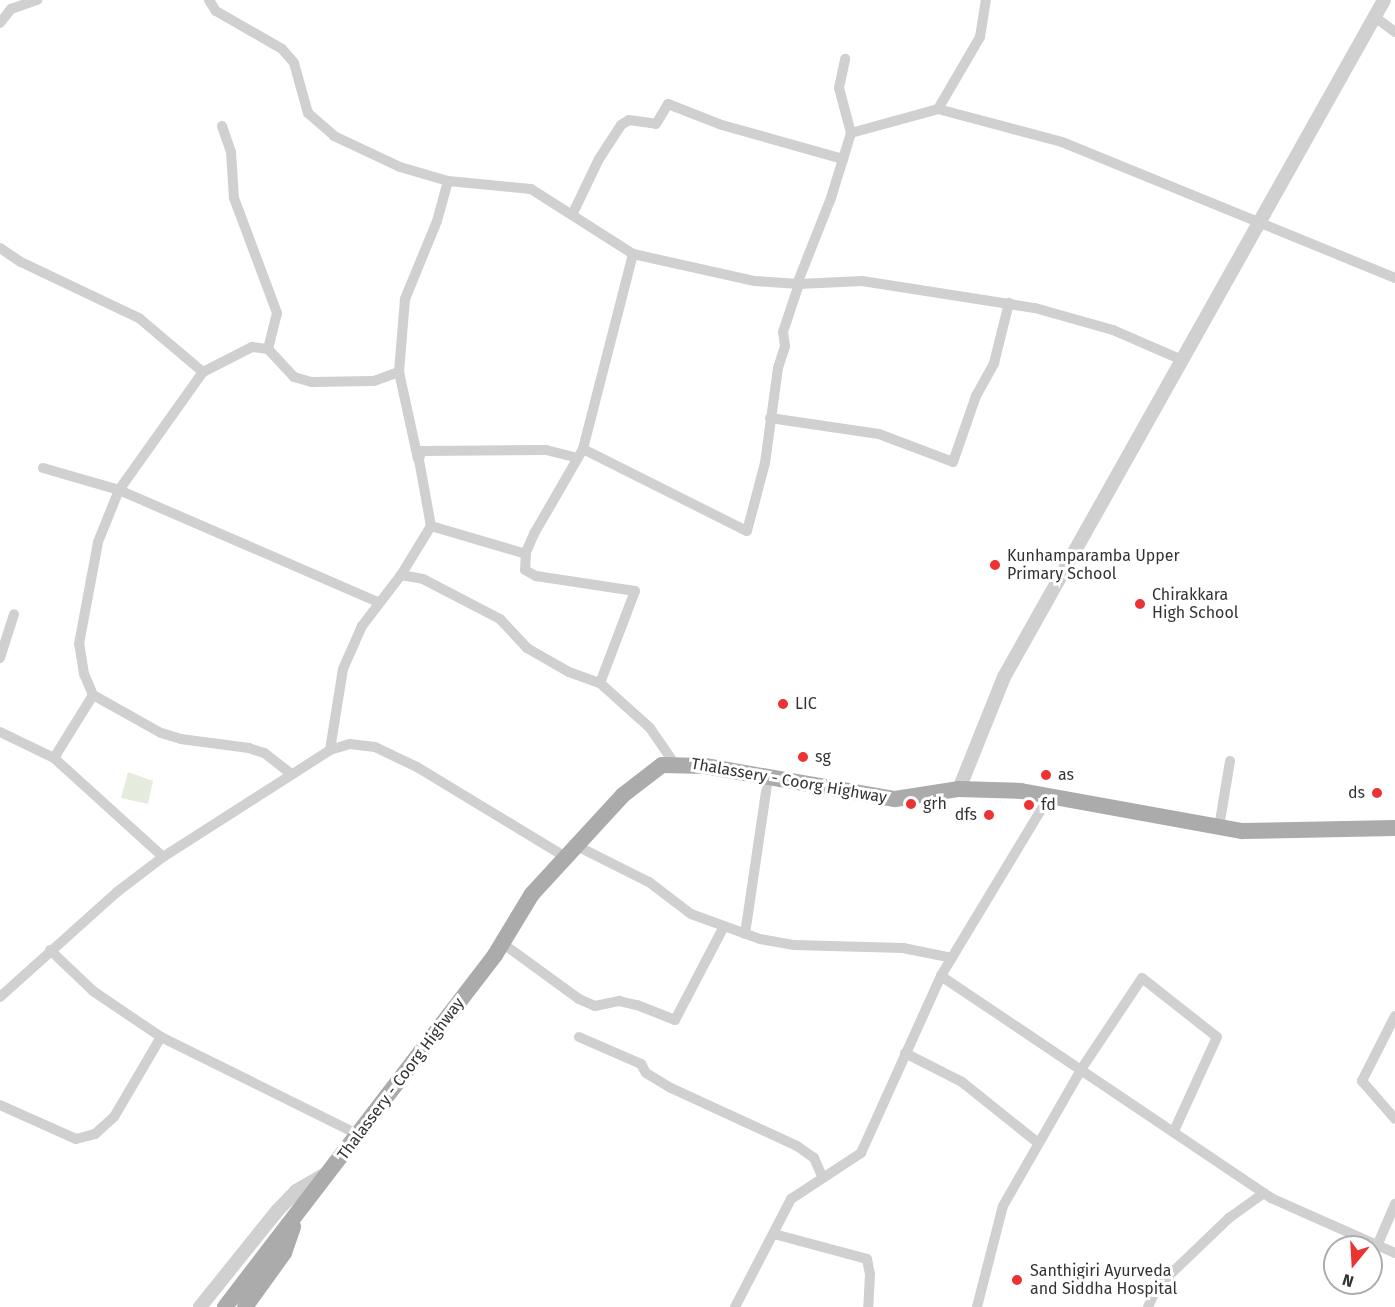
<!DOCTYPE html>
<style>
body{margin:0}
#map{position:relative;width:1395px;height:1307px;overflow:hidden;background:#fff;font-family:"Fira Sans",sans-serif}
div>[style]{position:absolute}
.green>*{inset:0;background:#e5ecde}
.minor>*{height:10px;margin:-5px;padding:0 5px;transform-origin:5px;border-radius:5px;background:#d0d0d0}
.tertiary>*{height:14px;margin:-7px;padding:0 7px;transform-origin:7px;border-radius:7px;background:#d0d0d0}
.primary>*{height:16px;margin:-8px;padding:0 8px;transform-origin:8px;border-radius:8px;background:#ababab}
.dots>*{width:16px;height:16px;translate:-50% -50%;box-sizing:border-box;border:3px solid #fff;border-radius:50%}
span{translate:-50% -50%;white-space:nowrap;text-align:center;line-height:1.15;-webkit-text-stroke:6px #fff;paint-order:stroke}
.poi-label{font-size:16px;color:#333}
.left{translate:0 -50%;text-align:left}
.right{translate:-100% -50%;text-align:right}
.street-label{font-size:16px;color:#333}
.north{position:absolute;left:1323px;top:1235px;width:60px;height:60px;box-sizing:border-box;background:#fff;border:2px solid #adadad;border-radius:50%;rotate:198deg;font-size:16px;font-weight:700;line-height:24px;text-align:center;color:#333}
.north::after{content:'';display:block;margin:auto;width:21px;height:27px;background:#ec3334;clip-path:polygon(50% 0,100% 100%,50% 72%,0 100%)}
</style>
<div id="map">
<div class="green">
<div style="clip-path:polygon(128px 772px,153px 781px,148px 804px,121px 798px)"></div>
</div>
<div class="minor">
<div style="left:209px;top:0;width:13px;rotate:58deg"></div>
<div style="left:216px;top:11px;width:76px;rotate:29.9deg"></div>
<div style="left:282px;top:49px;width:18px;rotate:49deg"></div>
<div style="left:294px;top:63px;width:52px;rotate:74.4deg"></div>
<div style="left:308px;top:113px;width:35px;rotate:41deg"></div>
<div style="left:334px;top:136px;width:73px;rotate:25.2deg"></div>
<div style="left:400px;top:167px;width:50px;rotate:16.3deg"></div>
<div style="left:448px;top:181px;width:83px;rotate:5.5deg"></div>
<div style="left:531px;top:189px;width:121px;rotate:32.5deg"></div>
<div style="left:633px;top:254px;width:125px;rotate:12.5deg"></div>
<div style="left:755px;top:281px;width:44px;rotate:3.9deg"></div>
<div style="left:799px;top:284px;width:63px;rotate:-2.7deg"></div>
<div style="left:862px;top:281px;width:175px;rotate:8.9deg"></div>
<div style="left:1035px;top:308px;width:81px;rotate:15.8deg"></div>
<div style="left:1113px;top:330px;width:75px;rotate:23.5deg"></div>
<div style="left:1375px;top:17px;width:25px;rotate:37deg"></div>
<div style="left:0;top:23px;width:18px;rotate:-52deg"></div>
<div style="left:11px;top:9px;width:28px;rotate:-19deg"></div>
<div style="left:938px;top:109px;width:83px;rotate:-59.7deg"></div>
<div style="left:980px;top:37px;width:37px;rotate:-81deg"></div>
<div style="left:222px;top:126px;width:28px;rotate:71deg"></div>
<div style="left:231px;top:152px;width:46px;rotate:86.3deg"></div>
<div style="left:234px;top:198px;width:123px;rotate:69.5deg"></div>
<div style="left:277px;top:313px;width:37px;rotate:104deg"></div>
<div style="left:851px;top:133px;width:90px;rotate:-15.4deg"></div>
<div style="left:938px;top:109px;width:128px;rotate:14.9deg"></div>
<div style="left:1062px;top:142px;width:360px;rotate:22.2deg"></div>
<div style="left:572px;top:215px;width:62px;rotate:-64.3deg"></div>
<div style="left:599px;top:159px;width:40px;rotate:-57.1deg"></div>
<div style="left:621px;top:125px;width:9px;rotate:-32deg"></div>
<div style="left:629px;top:120px;width:27px;rotate:8deg"></div>
<div style="left:656px;top:124px;width:23px;rotate:-59deg"></div>
<div style="left:668px;top:104px;width:58px;rotate:21.3deg"></div>
<div style="left:722px;top:125px;width:126px;rotate:15.7deg"></div>
<div style="left:0;top:248px;width:25px;rotate:34deg"></div>
<div style="left:21px;top:262px;width:131px;rotate:25.4deg"></div>
<div style="left:139px;top:318px;width:84px;rotate:40.2deg"></div>
<div style="left:633px;top:254px;width:201px;rotate:104.4deg"></div>
<div style="left:583px;top:449px;width:98px;rotate:120deg"></div>
<div style="left:534px;top:534px;width:20px;rotate:114deg"></div>
<div style="left:526px;top:552px;width:18px;rotate:93deg"></div>
<div style="left:525px;top:570px;width:13px;rotate:29deg"></div>
<div style="left:536px;top:576px;width:100px;rotate:8.6deg"></div>
<div style="left:635px;top:591px;width:98px;rotate:110.8deg"></div>
<div style="left:600px;top:683px;width:67px;rotate:42deg"></div>
<div style="left:650px;top:728px;width:42px;rotate:55.6deg"></div>
<div style="left:797px;top:284px;width:92px;rotate:-68.4deg"></div>
<div style="left:831px;top:198px;width:68px;rotate:-72.9deg"></div>
<div style="left:851px;top:133px;width:47px;rotate:-104.9deg"></div>
<div style="left:839px;top:88px;width:30px;rotate:-78deg"></div>
<div style="left:399px;top:372px;width:89px;rotate:77.7deg"></div>
<div style="left:770px;top:418px;width:110px;rotate:8.4deg"></div>
<div style="left:879px;top:434px;width:79px;rotate:20.7deg"></div>
<div style="left:953px;top:462px;width:70px;rotate:-70.8deg"></div>
<div style="left:976px;top:396px;width:38px;rotate:-61deg"></div>
<div style="left:994px;top:363px;width:62px;rotate:-76deg"></div>
<div style="left:583px;top:449px;width:183px;rotate:26.6deg"></div>
<div style="left:747px;top:531px;width:70px;rotate:-75.2deg"></div>
<div style="left:765px;top:463px;width:96px;rotate:-82.2deg"></div>
<div style="left:778px;top:368px;width:23px;rotate:-72deg"></div>
<div style="left:785px;top:346px;width:14px;rotate:-98deg"></div>
<div style="left:783px;top:332px;width:51px;rotate:-71.6deg"></div>
<div style="left:43px;top:468px;width:79px;rotate:16.1deg"></div>
<div style="left:119px;top:490px;width:282px;rotate:23.4deg"></div>
<div style="left:431px;top:526px;width:99px;rotate:16.4deg"></div>
<div style="left:401px;top:575px;width:57px;rotate:-58.5deg"></div>
<div style="left:431px;top:526px;width:67px;rotate:-100.3deg"></div>
<div style="left:419px;top:460px;width:9px;rotate:-77deg"></div>
<div style="left:421px;top:451px;width:125px;rotate:-0.5deg"></div>
<div style="left:546px;top:450px;width:32px;rotate:14deg"></div>
<div style="left:0;top:658px;width:46px;rotate:-72.3deg"></div>
<div style="left:0;top:732px;width:60px;rotate:25.7deg"></div>
<div style="left:54px;top:758px;width:147px;rotate:42.2deg"></div>
<div style="left:330px;top:750px;width:21px;rotate:-17deg"></div>
<div style="left:350px;top:744px;width:25px;rotate:7deg"></div>
<div style="left:375px;top:747px;width:47px;rotate:25.5deg"></div>
<div style="left:417px;top:767px;width:172px;rotate:31.2deg"></div>
<div style="left:54px;top:758px;width:74px;rotate:-58.2deg"></div>
<div style="left:290px;top:773px;width:33px;rotate:-142deg"></div>
<div style="left:264px;top:753px;width:16px;rotate:-162deg"></div>
<div style="left:249px;top:748px;width:69px;rotate:-172.5deg"></div>
<div style="left:181px;top:739px;width:21px;rotate:-163deg"></div>
<div style="left:161px;top:733px;width:78px;rotate:-150.8deg"></div>
<div style="left:93px;top:695px;width:23px;rotate:-113deg"></div>
<div style="left:84px;top:674px;width:30px;rotate:-99deg"></div>
<div style="left:79px;top:644px;width:104px;rotate:-79.4deg"></div>
<div style="left:98px;top:542px;width:56px;rotate:-68deg"></div>
<div style="left:119px;top:490px;width:145px;rotate:-54.6deg"></div>
<div style="left:203px;top:372px;width:55px;rotate:-27deg"></div>
<div style="left:252px;top:347px;width:16px;rotate:7deg"></div>
<div style="left:268px;top:349px;width:38px;rotate:47deg"></div>
<div style="left:294px;top:377px;width:19px;rotate:16deg"></div>
<div style="left:312px;top:382px;width:62px;rotate:-0.9deg"></div>
<div style="left:374px;top:381px;width:27px;rotate:-20deg"></div>
<div style="left:399px;top:372px;width:73px;rotate:-85.3deg"></div>
<div style="left:405px;top:299px;width:84px;rotate:-67.7deg"></div>
<div style="left:437px;top:221px;width:41px;rotate:-74.6deg"></div>
<div style="left:1050px;top:795px;width:211px;rotate:121.1deg"></div>
<div style="left:941px;top:976px;width:398px;rotate:33.9deg"></div>
<div style="left:1271px;top:1198px;width:136px;rotate:23.9deg"></div>
<div style="left:1219px;top:827px;width:67px;rotate:-80.5deg"></div>
<div style="left:575px;top:845px;width:83px;rotate:26.6deg"></div>
<div style="left:649px;top:882px;width:53px;rotate:37.3deg"></div>
<div style="left:691px;top:914px;width:73px;rotate:19.9deg"></div>
<div style="left:760px;top:939px;width:35px;rotate:10deg"></div>
<div style="left:794px;top:945px;width:109px;rotate:1.6deg"></div>
<div style="left:903px;top:948px;width:50px;rotate:11.5deg"></div>
<div style="left:745px;top:934px;width:158px;rotate:-81.6deg"></div>
<div style="left:502px;top:943px;width:95px;rotate:36deg"></div>
<div style="left:579px;top:999px;width:17px;rotate:24deg"></div>
<div style="left:595px;top:1006px;width:25px;rotate:-12deg"></div>
<div style="left:619px;top:1001px;width:18px;rotate:13deg"></div>
<div style="left:637px;top:1005px;width:41px;rotate:21.5deg"></div>
<div style="left:675px;top:1020px;width:104px;rotate:-62.4deg"></div>
<div style="left:50px;top:950px;width:59px;rotate:43.6deg"></div>
<div style="left:93px;top:991px;width:82px;rotate:34.1deg"></div>
<div style="left:161px;top:1037px;width:221px;rotate:26.3deg"></div>
<div style="left:0;top:997px;width:157px;rotate:-41.9deg"></div>
<div style="left:117px;top:892px;width:58px;rotate:-37.3deg"></div>
<div style="left:163px;top:857px;width:198px;rotate:-32.6deg"></div>
<div style="left:330px;top:750px;width:82px;rotate:-80.9deg"></div>
<div style="left:343px;top:669px;width:47px;rotate:-66.2deg"></div>
<div style="left:362px;top:626px;width:64px;rotate:-52.6deg"></div>
<div style="left:401px;top:575px;width:22px;rotate:10deg"></div>
<div style="left:423px;top:579px;width:87px;rotate:27.5deg"></div>
<div style="left:500px;top:619px;width:40px;rotate:47deg"></div>
<div style="left:527px;top:648px;width:48px;rotate:29.7deg"></div>
<div style="left:569px;top:672px;width:33px;rotate:20deg"></div>
<div style="left:1395px;top:1016px;width:73px;rotate:116.9deg"></div>
<div style="left:1362px;top:1081px;width:50px;rotate:49deg"></div>
<div style="left:579px;top:1037px;width:68px;rotate:23.5deg"></div>
<div style="left:641px;top:1064px;width:10px;rotate:61deg"></div>
<div style="left:646px;top:1073px;width:29px;rotate:31deg"></div>
<div style="left:671px;top:1088px;width:139px;rotate:24.7deg"></div>
<div style="left:797px;top:1146px;width:21px;rotate:35deg"></div>
<div style="left:814px;top:1158px;width:20px;rotate:66deg"></div>
<div style="left:905px;top:1053px;width:64px;rotate:27deg"></div>
<div style="left:962px;top:1082px;width:96px;rotate:38.7deg"></div>
<div style="left:0;top:1105px;width:83px;rotate:24.1deg"></div>
<div style="left:76px;top:1139px;width:20px;rotate:-15deg"></div>
<div style="left:95px;top:1134px;width:25px;rotate:-42deg"></div>
<div style="left:114px;top:1117px;width:93px;rotate:-59.6deg"></div>
<div style="left:774px;top:1234px;width:96px;rotate:15deg"></div>
<div style="left:867px;top:1259px;width:15px;rotate:79deg"></div>
<div style="left:870px;top:1274px;width:33px;rotate:93deg"></div>
<div style="left:1377px;top:1246px;width:46px;rotate:-66.8deg"></div>
<div style="left:735px;top:1307px;width:122px;rotate:-62.6deg"></div>
<div style="left:791px;top:1199px;width:84px;rotate:-33.3deg"></div>
<div style="left:861px;top:1153px;width:194px;rotate:-65.7deg"></div>
<div style="left:977px;top:1307px;width:104px;rotate:-75.6deg"></div>
<div style="left:1003px;top:1206px;width:159px;rotate:-60.2deg"></div>
<div style="left:1082px;top:1068px;width:108px;rotate:-56.3deg"></div>
<div style="left:1142px;top:978px;width:95px;rotate:38.2deg"></div>
<div style="left:1217px;top:1037px;width:103px;rotate:114.6deg"></div>
<div style="left:1148px;top:1307px;width:22px;rotate:-66deg"></div>
<div style="left:1157px;top:1287px;width:100px;rotate:-43.8deg"></div>
<div style="left:1229px;top:1218px;width:43px;rotate:-35.5deg"></div>
</div>
<div class="tertiary">
<div style="left:959px;top:789px;width:121px;rotate:-68.1deg"></div>
<div style="left:1004px;top:677px;width:776px;rotate:-60.69deg"></div>
<div style="left:200px;top:1307px;width:123px;rotate:-51.3deg"></div>
<div style="left:277px;top:1211px;width:28px;rotate:-46deg"></div>
<div style="left:296px;top:1191px;width:34px;rotate:-30deg"></div>
</div>
<div class="primary">
<div style="left:225px;top:1307px;width:444px;rotate:-52.5deg"></div>
<div style="left:495px;top:955px;width:71px;rotate:-58.8deg"></div>
<div style="left:532px;top:894px;width:134px;rotate:-47.4deg"></div>
<div style="left:623px;top:795px;width:49px;rotate:-37.6deg"></div>
<div style="left:662px;top:765px;width:43px;rotate:1.3deg"></div>
<div style="left:705px;top:766px;width:193px;rotate:9.9deg"></div>
<div style="left:895px;top:799px;width:65px;rotate:-8.9deg"></div>
<div style="left:959px;top:789px;width:62px;rotate:1.8deg"></div>
<div style="left:1021px;top:791px;width:225px;rotate:10.3deg"></div>
<div style="left:1242px;top:831px;width:153px;rotate:-1.1deg"></div>
<div style="left:245px;top:1307px;width:67px;rotate:-54.2deg"></div>
<div style="left:284px;top:1253px;width:28px;rotate:-71deg"></div>
</div>
<div class="dots">
<div style="left:995px;top:565px;background:#ec3334"></div>
<div style="left:1140px;top:604px;background:#ec3334"></div>
<div style="left:783px;top:704px;background:#ec3334"></div>
<div style="left:803px;top:757px;background:#ec3334"></div>
<div style="left:1046px;top:775px;background:#ec3334"></div>
<div style="left:1377px;top:793px;background:#ec3334"></div>
<div style="left:911px;top:804px;background:#ec3334"></div>
<div style="left:1029px;top:805px;background:#ec3334"></div>
<div style="left:989px;top:815px;background:#ec3334"></div>
<div style="left:1017px;top:1280px;background:#ec3334"></div>
</div>
<div class="poi-label">
<span class="left" style="left:1007px;top:565px">Kunhamparamba Upper<br>Primary School</span>
<span class="left" style="left:1152px;top:604px">Chirakkara<br>High School</span>
<span class="left" style="left:795px;top:704px">LIC</span>
<span class="left" style="left:815px;top:757px">sg</span>
<span class="left" style="left:1058px;top:775px">as</span>
<span class="right" style="left:1365px;top:793px">ds</span>
<span class="left" style="left:923px;top:804px">grh</span>
<span class="left" style="left:1041px;top:805px">fd</span>
<span class="right" style="left:977px;top:815px">dfs</span>
<span class="left" style="left:1030px;top:1280px">Santhigiri Ayurveda<br>and Siddha Hospital</span>
</div>
<div class="street-label">
<span style="left:789px;top:781px;rotate:10deg">Thalassery - Coorg Highway</span>
<span style="left:401px;top:1079px;rotate:-53deg">Thalassery - Coorg Highway</span>
</div>
<div class="north">N</div>
</div>
